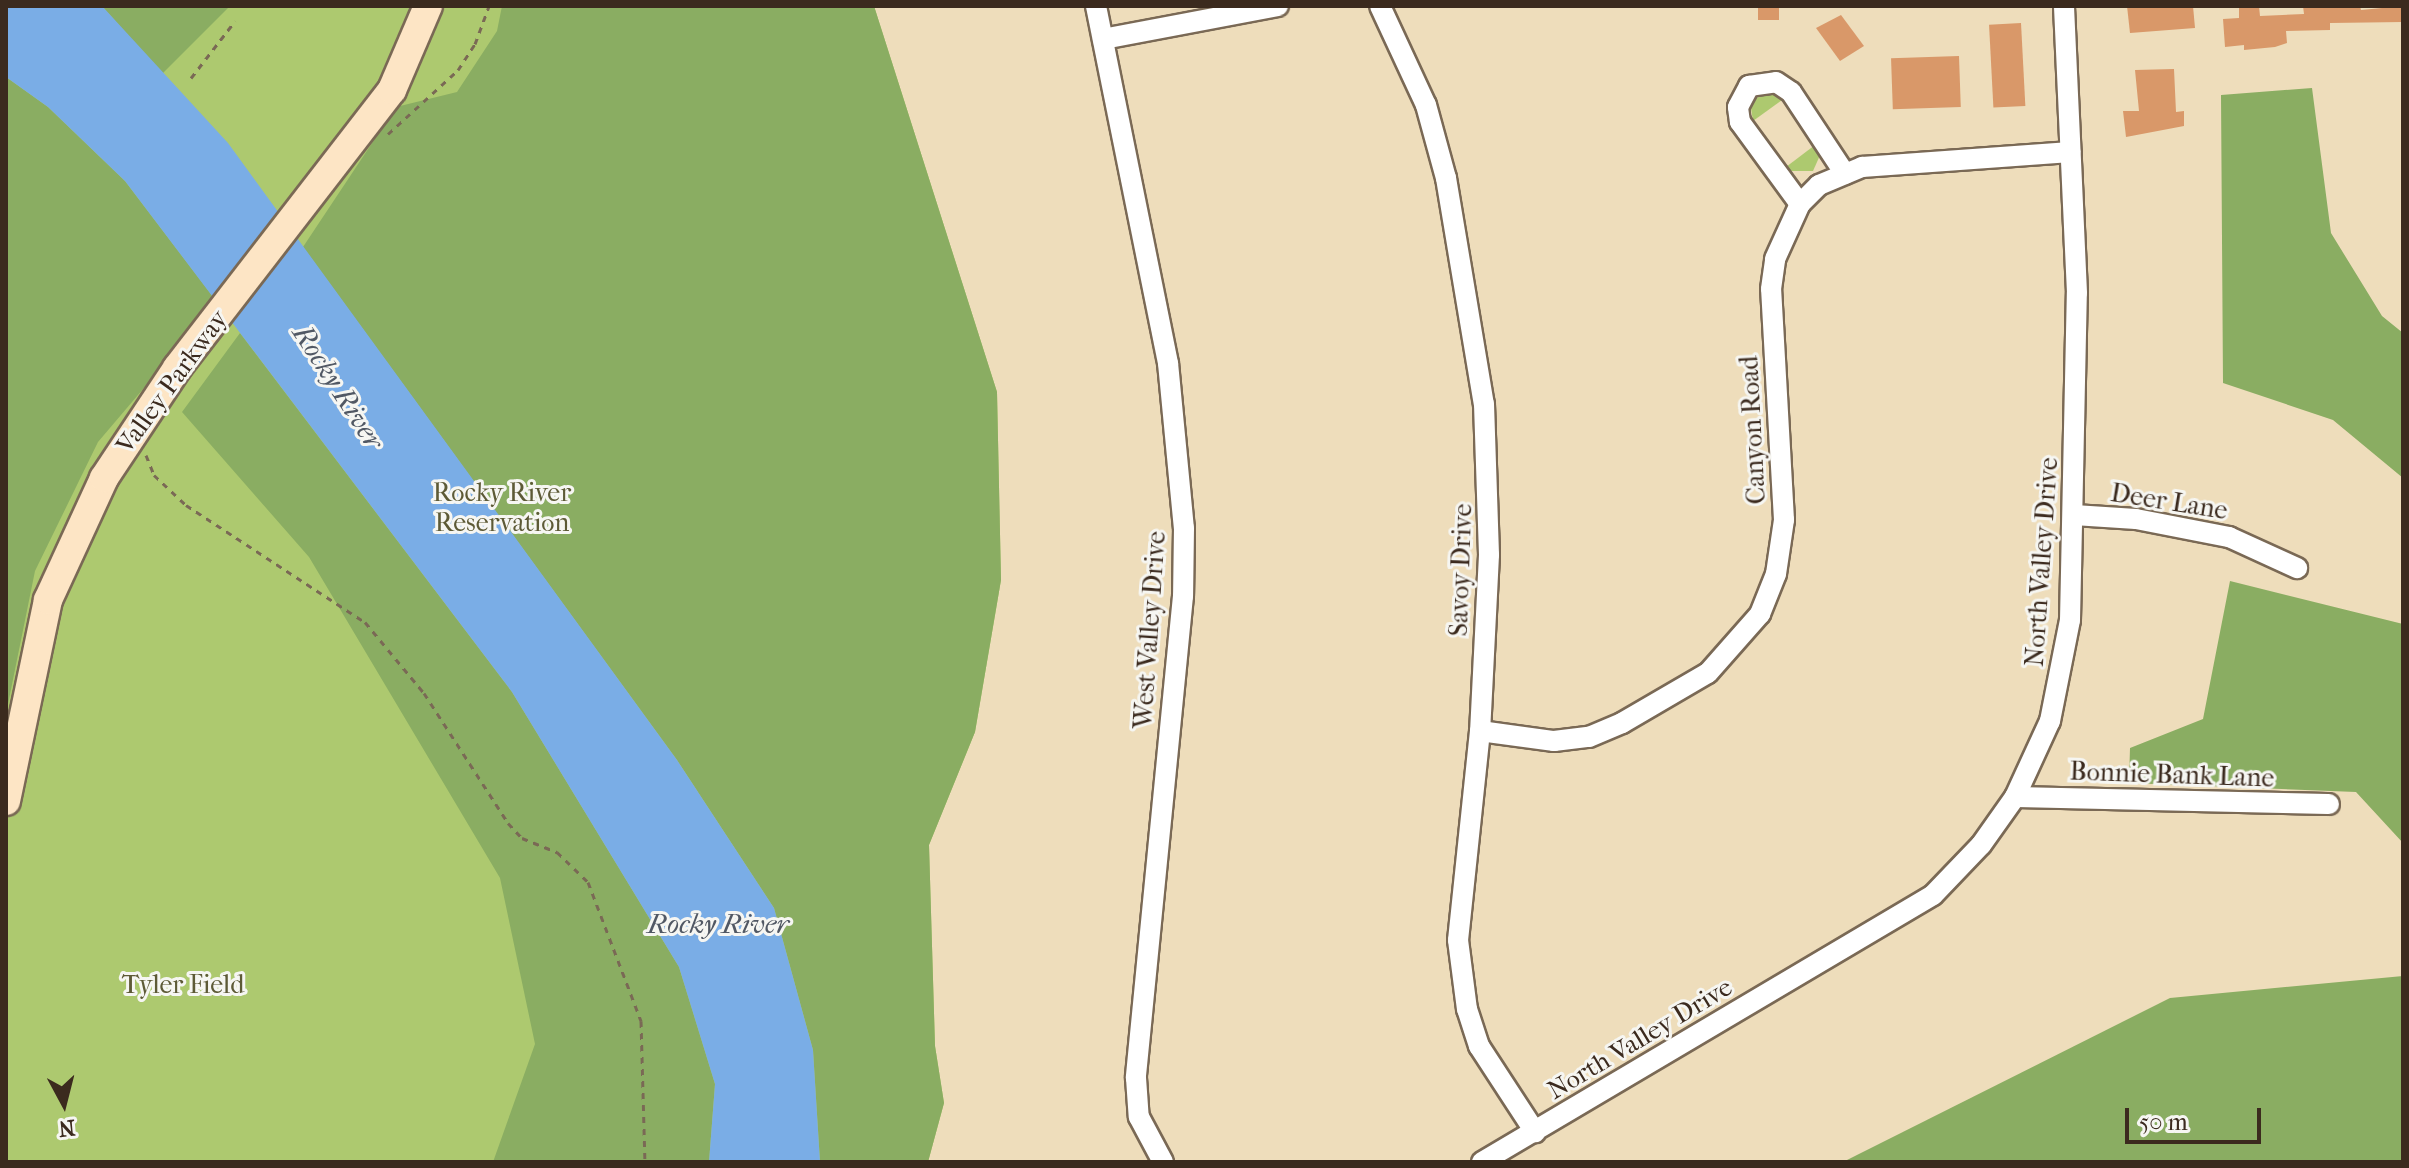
<!DOCTYPE html>
<style>
body{margin:0}
#map{position:relative;width:2409px;height:1168px;overflow:hidden;background:#edb;font-family:"IM FELL French Canon",serif}
div>[style]{position:absolute}
.green>*{inset:0;background:#adc96f}
.forest>*{inset:0;background:#8aad62}
.water>*{inset:0;background:#7aade6}
.building>*{inset:0;background:#d99869;transform-origin:0 0}
.path>*{height:3px;margin-top:-1.5px;transform-origin:0;background:repeating-linear-gradient(90deg,#7a6955 0 6px,transparent 0 12px)}
.roads{filter:drop-shadow(2px 0 #7a6955) drop-shadow(-2px 0 #7a6955) drop-shadow(0 2px #7a6955) drop-shadow(0 -2px #7a6955)}
.street>*{height:20px;margin:-10px;padding:0 10px;transform-origin:10px;border-radius:10px;background:#fff}
.secondary>*{height:28px;margin:-14px;padding:0 14px;transform-origin:14px;border-radius:14px;background:#fde5c5}
span{translate:-50% -50%;white-space:nowrap;text-align:center;line-height:1.15;-webkit-text-stroke:6px #f6f6f2;paint-order:stroke}
.street-label{font-size:26px;color:#3b2a1e}
.park-label{font-size:26px;color:#5d5a36}
.water-label{font-size:28px;color:#515864;font-style:italic}
.frame{position:absolute;inset:0;border:8px solid #3b2a1e;pointer-events:none}
.north{position:absolute;left:24px;top:1064px;width:80px;height:80px;-webkit-text-stroke:6px #f6f6f2;paint-order:stroke;rotate:173deg;font-size:22px;font-weight:700;line-height:32px;text-align:center;color:#3b2a1e}
.north::after{content:'';display:block;margin:auto;width:28px;height:36px;background:#3b2a1e;clip-path:polygon(50% 0,100% 100%,50% 72%,0 100%)}
.scale{position:absolute;left:2125px;top:1108px;width:136px;height:36px;box-sizing:border-box;border:4px solid #3b2a1e;border-top:0;padding-left:10px;font-size:24px;line-height:28px;white-space:nowrap;color:#3b2a1e;-webkit-text-stroke:6px #f6f6f2;paint-order:stroke}
</style>
<div id="map">
<div class="green">
<div style="clip-path:polygon(6px 6px,874px 6px,997px 392px,1001px 580px,975px 732px,929px 845px,935px 1046px,944px 1103px,928px 1162px,6px 1162px)"></div>
<div style="clip-path:polygon(1769px 91px,1782px 100px,1753px 121px,1750px 102px)"></div>
<div style="clip-path:polygon(1815px 145px,1821px 153px,1813px 171px,1789px 171px,1786px 167px)"></div>
</div>
<div class="forest">
<div style="clip-path:polygon(102px 6px,230px 6px,162px 74px)"></div>
<div style="clip-path:polygon(502px 6px,874px 6px,997px 392px,1001px 580px,975px 732px,929px 845px,935px 1046px,944px 1103px,928px 1162px,820px 1162px,813px 1050px,774px 908px,677px 760px,303px 247px,396px 107px,457px 92px,497px 31px)"></div>
<div style="clip-path:polygon(6px 77px,48px 107px,125px 181px,217px 302px,98px 442px,35px 571px,6px 714px)"></div>
<div style="clip-path:polygon(2312px 88px,2331px 233px,2382px 316px,2403px 333px,2403px 478px,2333px 420px,2223px 383px,2221px 95px)"></div>
<div style="clip-path:polygon(240px 333px,512px 692px,679px 967px,715px 1084px,709px 1162px,493px 1162px,535px 1044px,500px 878px,309px 557px,182px 412px)"></div>
<div style="clip-path:polygon(2230px 581px,2403px 624px,2403px 843px,2356px 792px,2129px 783px,2130px 748px,2203px 719px)"></div>
<div style="clip-path:polygon(2403px 976px,2403px 1162px,1843px 1162px,2170px 998px)"></div>
</div>
<div class="water">
<div style="clip-path:polygon(6px 6px,102px 6px,228px 143px,677px 760px,774px 908px,813px 1050px,820px 1162px,709px 1162px,715px 1084px,679px 967px,512px 692px,125px 181px,48px 107px,6px 77px)"></div>
</div>
<div class="building">
<div style="left:1758px;top:6px;width:21px;height:14px"></div>
<div style="clip-path:polygon(2127px 6px,2193px 6px,2195px 28px,2130px 33px)"></div>
<div style="clip-path:polygon(2239px 6px,2259px 6px,2260px 16px,2304px 14px,2303px 6px,2360px 6px,2361px 10px,2403px 6px,2403px 22px,2330px 23px,2330px 30px,2286px 31px,2287px 43px,2275px 47px,2244px 50px,2244px 45px,2225px 47px,2223px 19px,2239px 18px)"></div>
<div style="clip-path:polygon(1841px 15px,1864px 46px,1840px 61px,1816px 28px)"></div>
<div style="left:2021px;top:23px;width:83px;height:32px;rotate:87deg"></div>
<div style="left:1959px;top:56px;width:51px;height:68px;rotate:88deg"></div>
<div style="clip-path:polygon(2174px 69px,2176px 112px,2184px 111px,2184px 126px,2126px 137px,2123px 111px,2139px 111px,2135px 70px)"></div>
</div>
<div class="path">
<div style="left:191px;top:78px;width:72px;rotate:-52.3deg"></div>
<div style="left:388px;top:134px;width:95px;rotate:-42.4deg"></div>
<div style="left:458px;top:70px;width:31px;rotate:-57deg"></div>
<div style="left:475px;top:44px;width:40px;rotate:-69.8deg"></div>
<div style="left:146px;top:455px;width:22px;rotate:68deg"></div>
<div style="left:154px;top:475px;width:44px;rotate:43.2deg"></div>
<div style="left:186px;top:505px;width:214px;rotate:33.2deg"></div>
<div style="left:365px;top:622px;width:92px;rotate:50.3deg"></div>
<div style="left:424px;top:693px;width:155px;rotate:57.1deg"></div>
<div style="left:508px;top:823px;width:21px;rotate:47deg"></div>
<div style="left:522px;top:838px;width:38px;rotate:22deg"></div>
<div style="left:557px;top:852px;width:43px;rotate:44.1deg"></div>
<div style="left:588px;top:882px;width:149px;rotate:69.1deg"></div>
<div style="left:641px;top:1021px;width:141px;rotate:88.4deg"></div>
</div>
<div class="roads">
<div class="street">
<div style="left:1096px;top:6px;width:364px;rotate:78.6deg"></div>
<div style="left:1168px;top:363px;width:166px;rotate:84.5deg"></div>
<div style="left:1184px;top:528px;width:68px;rotate:90.8deg"></div>
<div style="left:1183px;top:596px;width:484px;rotate:95.6deg"></div>
<div style="left:1136px;top:1078px;width:39px;rotate:86deg"></div>
<div style="left:1139px;top:1117px;width:51px;rotate:61.9deg"></div>
<div style="left:1380px;top:6px;width:109px;rotate:65.1deg"></div>
<div style="left:1426px;top:105px;width:76px;rotate:74.7deg"></div>
<div style="left:1446px;top:178px;width:229px;rotate:80.5deg"></div>
<div style="left:1484px;top:404px;width:151px;rotate:88.1deg"></div>
<div style="left:1489px;top:555px;width:176px;rotate:92.9deg"></div>
<div style="left:1480px;top:731px;width:210px;rotate:96deg"></div>
<div style="left:1458px;top:940px;width:70px;rotate:82.6deg"></div>
<div style="left:1467px;top:1009px;width:39px;rotate:72deg"></div>
<div style="left:1479px;top:1046px;width:103px;rotate:56.9deg"></div>
<div style="left:1103px;top:39px;width:178px;rotate:-10.7deg"></div>
<div style="left:1800px;top:204px;width:102px;rotate:-126.2deg"></div>
<div style="left:1740px;top:122px;width:15px;rotate:-98deg"></div>
<div style="left:1738px;top:107px;width:24px;rotate:-62deg"></div>
<div style="left:1749px;top:86px;width:27px;rotate:-8deg"></div>
<div style="left:1776px;top:82px;width:18px;rotate:34deg"></div>
<div style="left:1791px;top:92px;width:98px;rotate:56.6deg"></div>
<div style="left:2074px;top:515px;width:62px;rotate:3.7deg"></div>
<div style="left:2136px;top:519px;width:95px;rotate:11deg"></div>
<div style="left:2229px;top:537px;width:75px;rotate:24.5deg"></div>
<div style="left:1480px;top:731px;width:75px;rotate:7.7deg"></div>
<div style="left:1554px;top:741px;width:35px;rotate:-7deg"></div>
<div style="left:1589px;top:737px;width:36px;rotate:-23deg"></div>
<div style="left:1622px;top:723px;width:99px;rotate:-30.2deg"></div>
<div style="left:1708px;top:673px;width:79px;rotate:-48.6deg"></div>
<div style="left:1760px;top:614px;width:43px;rotate:-68.2deg"></div>
<div style="left:1776px;top:574px;width:55px;rotate:-81.6deg"></div>
<div style="left:1784px;top:520px;width:231px;rotate:-93.2deg"></div>
<div style="left:1771px;top:289px;width:30px;rotate:-82deg"></div>
<div style="left:1775px;top:259px;width:60px;rotate:-65.6deg"></div>
<div style="left:1800px;top:204px;width:27px;rotate:-45deg"></div>
<div style="left:1819px;top:185px;width:47px;rotate:-22.7deg"></div>
<div style="left:1862px;top:167px;width:209px;rotate:-4.1deg"></div>
<div style="left:2015px;top:797px;width:314px;rotate:1.3deg"></div>
<div style="left:1482px;top:1162px;width:524px;rotate:-30.63deg"></div>
<div style="left:1933px;top:895px;width:69px;rotate:-46.2deg"></div>
<div style="left:1981px;top:845px;width:59px;rotate:-54.7deg"></div>
<div style="left:2015px;top:797px;width:84px;rotate:-65.3deg"></div>
<div style="left:2050px;top:721px;width:103px;rotate:-78.8deg"></div>
<div style="left:2070px;top:620px;width:327px;rotate:-88.8deg"></div>
<div style="left:2077px;top:293px;width:287px;rotate:-92.6deg"></div>
</div>
<div class="secondary">
<div style="left:6px;top:801px;width:205px;rotate:-78.2deg"></div>
<div style="left:48px;top:600px;width:134px;rotate:-65.3deg"></div>
<div style="left:104px;top:478px;width:132px;rotate:-56.4deg"></div>
<div style="left:177px;top:368px;width:351px;rotate:-52.3deg"></div>
<div style="left:392px;top:90px;width:91px;rotate:-66.8deg"></div>
</div>
</div>
<div class="street-label">
<span style="left:172px;top:382px;rotate:-54deg">Valley Parkway</span>
<span style="left:1753px;top:430px;rotate:-93deg">Canyon Road</span>
<span style="left:2169px;top:502px;rotate:9deg">Deer Lane</span>
<span style="left:2042px;top:562px;rotate:-86deg">North Valley Drive</span>
<span style="left:1461px;top:570px;rotate:-88deg">Savoy Drive</span>
<span style="left:1150px;top:630px;rotate:-86deg">West Valley Drive</span>
<span style="left:2172px;top:775px;rotate:2deg">Bonnie Bank Lane</span>
<span style="left:1640px;top:1039px;rotate:-31deg">North Valley Drive</span>
</div>
<div class="park-label">
<span style="left:502px;top:508px">Rocky River<br>Reservation</span>
<span style="left:183px;top:985px">Tyler Field</span>
</div>
<div class="water-label">
<span style="left:338px;top:387px;rotate:57deg">Rocky River</span>
<span style="left:718px;top:924px">Rocky River</span>
</div>
<div class="frame"></div>
<div class="north">N</div>
<div class="scale">50 m</div>
</div>
